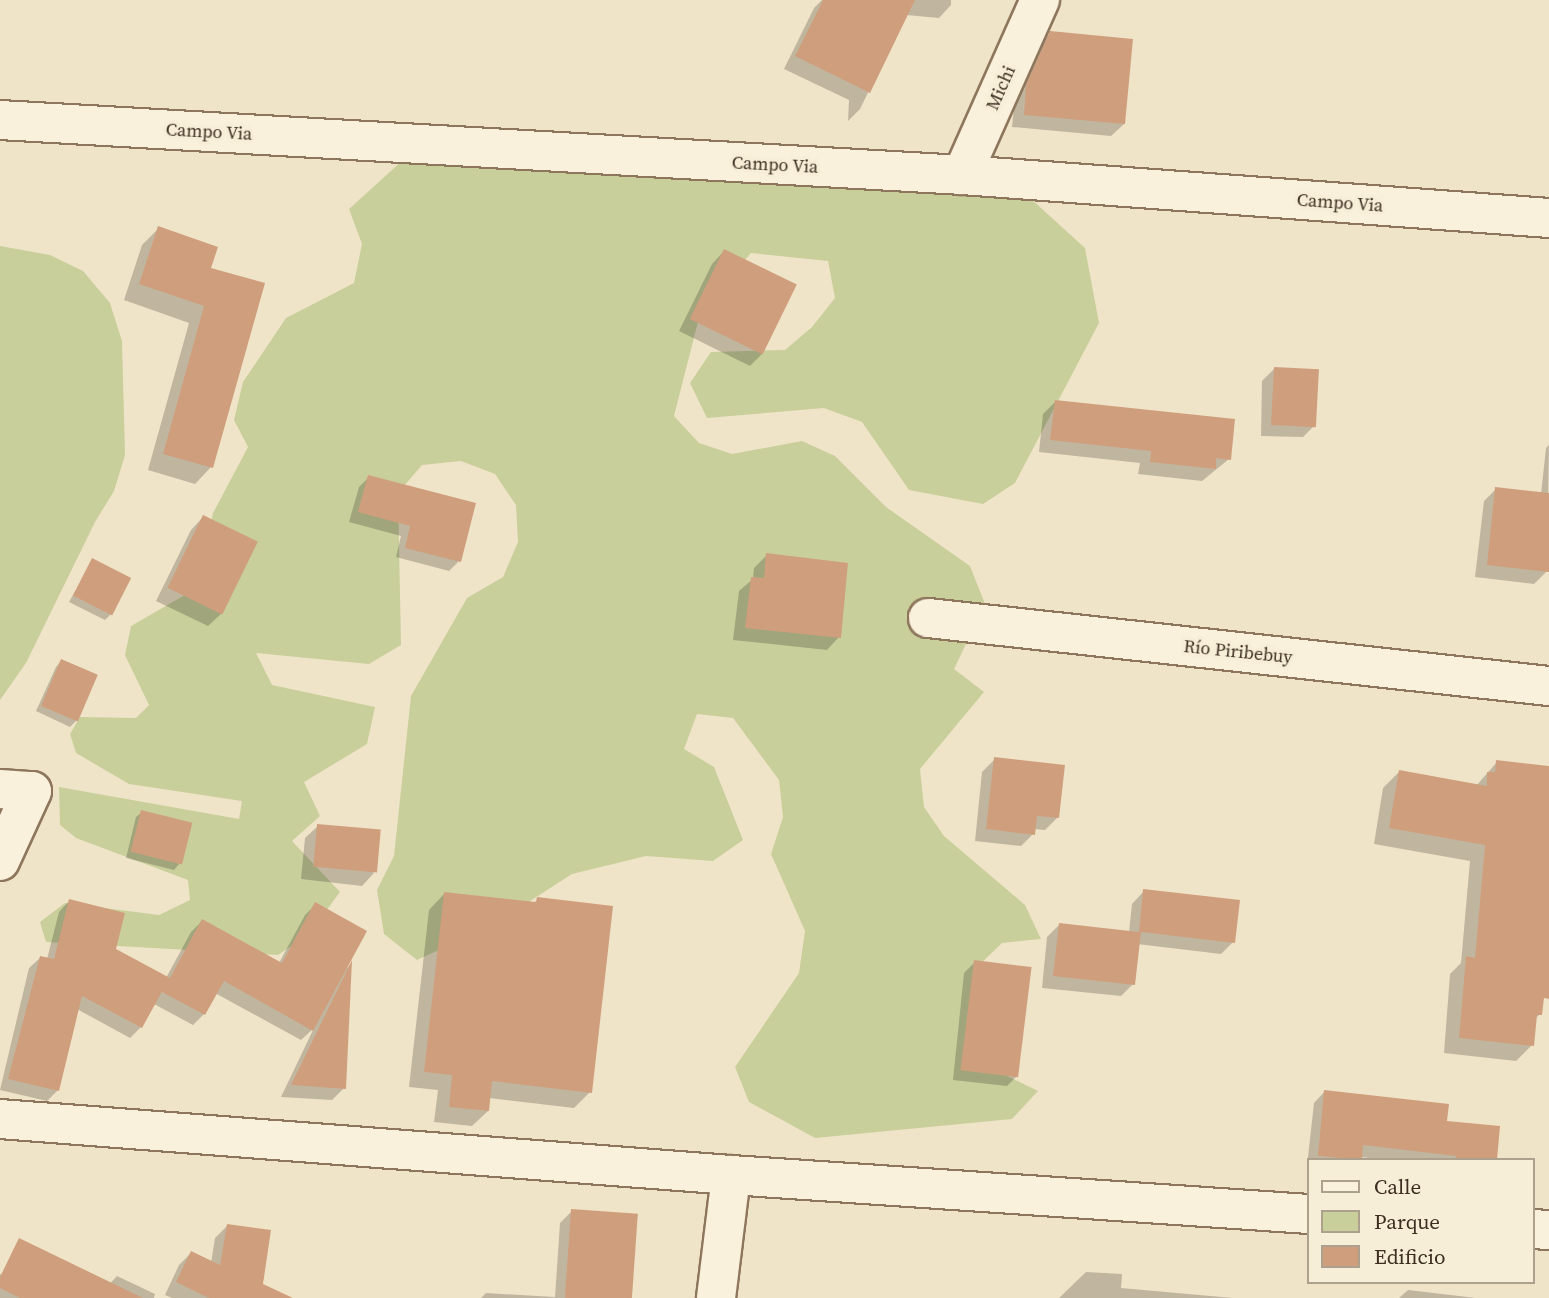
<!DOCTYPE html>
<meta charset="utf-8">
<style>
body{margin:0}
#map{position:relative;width:1549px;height:1298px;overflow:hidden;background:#f0e4c8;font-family:"Source Serif 4",serif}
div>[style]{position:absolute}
.green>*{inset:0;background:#c9cf9b}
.shadow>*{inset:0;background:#0003}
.building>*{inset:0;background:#cf9f7d;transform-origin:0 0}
.roads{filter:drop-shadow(2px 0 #8d765c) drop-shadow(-2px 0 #8d765c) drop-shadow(0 2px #8d765c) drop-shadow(0 -2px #8d765c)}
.minor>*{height:38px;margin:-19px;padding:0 19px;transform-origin:19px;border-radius:19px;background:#faf1dc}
span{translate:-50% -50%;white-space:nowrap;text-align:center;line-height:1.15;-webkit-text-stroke:7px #f7eed8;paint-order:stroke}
.street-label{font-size:18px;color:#3d2e20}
.legend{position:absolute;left:1307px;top:1158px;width:228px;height:126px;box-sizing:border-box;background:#f7eed8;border:2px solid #ada18e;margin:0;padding:9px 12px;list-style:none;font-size:21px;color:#3d2e20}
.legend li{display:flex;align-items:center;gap:14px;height:35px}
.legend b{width:35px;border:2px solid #ada18e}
</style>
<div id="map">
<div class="green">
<div style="clip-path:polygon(440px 150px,737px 182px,960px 161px,1030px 198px,1085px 248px,1099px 323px,1015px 483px,983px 504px,909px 490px,862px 422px,824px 408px,707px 418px,690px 383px,711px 352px,785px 350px,812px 327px,835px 298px,828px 261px,751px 253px,701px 310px,674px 416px,699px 443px,732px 454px,802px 441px,835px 456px,886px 507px,970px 566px,985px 604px,954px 669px,984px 692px,920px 769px,924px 807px,944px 836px,1025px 905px,1041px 939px,1002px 943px,975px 969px,984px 1045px,1005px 1075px,1038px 1091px,1012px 1119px,815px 1138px,749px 1102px,735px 1067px,799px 973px,805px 931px,771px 854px,783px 817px,779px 780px,733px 718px,697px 714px,684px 749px,714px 767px,743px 840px,713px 861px,646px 856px,572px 874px,493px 925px,417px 960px,384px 934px,377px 890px,394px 856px,411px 696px,467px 598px,503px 577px,518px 542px,516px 505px,495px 474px,461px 461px,422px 465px,398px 493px,401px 645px,369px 664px,256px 653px,272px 685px,375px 707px,367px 744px,304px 782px,320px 816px,292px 841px,340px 892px,308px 935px,278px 955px,46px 942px,40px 922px,65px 903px,159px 915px,190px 900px,188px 880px,76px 838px,60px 825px,59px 787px,239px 819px,242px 801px,129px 784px,76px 753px,70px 734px,80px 717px,136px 718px,149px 705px,125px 655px,131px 626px,197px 588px,213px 513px,248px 447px,234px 420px,243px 382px,286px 318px,354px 283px,362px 244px,349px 209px,403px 160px)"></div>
<div style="clip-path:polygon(0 246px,50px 255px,83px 271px,110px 303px,122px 341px,125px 455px,114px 491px,95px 522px,26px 663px,0 700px)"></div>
</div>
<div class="shadow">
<div style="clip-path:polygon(822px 0,951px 0,951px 5px,939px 18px,906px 15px,860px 109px,848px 121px,849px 100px,784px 69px,814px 8px)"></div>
<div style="clip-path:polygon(1051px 33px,1124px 124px,1111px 136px,1012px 127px,1015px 98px,1038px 45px)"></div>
<div style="clip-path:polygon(159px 228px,209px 269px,211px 467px,195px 484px,148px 470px,189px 323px,124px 300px,142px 245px)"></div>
<div style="clip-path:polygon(724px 251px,762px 354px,750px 366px,679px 331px,712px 264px)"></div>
<div style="clip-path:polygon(1274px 369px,1315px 425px,1303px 437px,1261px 436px,1262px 381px)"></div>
<div style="clip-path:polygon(1055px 402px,1229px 459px,1202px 481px,1138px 474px,1140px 463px,1039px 452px,1043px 414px)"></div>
<div style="clip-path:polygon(1549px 445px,1547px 571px,1534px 584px,1475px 577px,1484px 501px,1496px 489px,1541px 494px,1546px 448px)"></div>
<div style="clip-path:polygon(369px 477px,459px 561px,449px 571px,396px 557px,401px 536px,349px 522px,359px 487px)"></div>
<div style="clip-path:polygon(203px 517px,221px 614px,208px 626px,156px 601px,191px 530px)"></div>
<div style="clip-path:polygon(767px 555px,839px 637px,827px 650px,733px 640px,739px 591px,753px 579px,754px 568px)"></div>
<div style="clip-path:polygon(92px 561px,111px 614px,105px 620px,69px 602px)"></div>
<div style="clip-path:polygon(61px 661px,76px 721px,70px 727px,36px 711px,56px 667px)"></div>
<div style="clip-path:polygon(995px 759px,1057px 818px,1045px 830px,1034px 829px,1033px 834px,1021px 846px,975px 841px,982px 772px)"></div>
<div style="clip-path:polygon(1497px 762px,1549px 768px,1540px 1014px,1535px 1019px,1532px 1045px,1516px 1061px,1444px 1053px,1450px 974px,1461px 963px,1470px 861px,1374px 844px,1383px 788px,1399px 772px,1476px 786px)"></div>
<div style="clip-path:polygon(142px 812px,179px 864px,174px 870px,126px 858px,136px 817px)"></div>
<div style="clip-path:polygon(318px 826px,374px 873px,362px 886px,301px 879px,305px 838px)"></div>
<div style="clip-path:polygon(1144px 891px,1233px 942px,1221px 954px,1137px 944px,1133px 984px,1121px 996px,1042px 988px,1047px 937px,1060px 924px,1129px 932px,1132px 904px)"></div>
<div style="clip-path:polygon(444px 894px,533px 904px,538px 899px,590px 1092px,574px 1108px,489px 1098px,488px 1111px,472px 1126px,434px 1122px,438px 1090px,409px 1087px,429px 910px)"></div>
<div style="clip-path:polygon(69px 901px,114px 950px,166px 978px,191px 932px,202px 921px,279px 963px,305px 915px,316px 904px,346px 969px,351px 964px,344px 1088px,332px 1100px,281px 1097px,314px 1028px,301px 1040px,215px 993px,204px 1014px,193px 1025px,154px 1004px,141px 1027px,130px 1038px,77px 1009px,58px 1090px,47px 1101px,0 1090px,29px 968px,40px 958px,47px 959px,59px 912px)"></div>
<div style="clip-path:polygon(975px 962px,1018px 1075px,1007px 1086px,953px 1080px,964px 973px)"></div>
<div style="clip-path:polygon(1325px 1091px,1445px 1123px,1495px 1160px,1387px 1160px,1360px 1157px,1359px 1160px,1309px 1160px,1307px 1166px,1314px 1103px)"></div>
<div style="clip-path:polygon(572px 1211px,631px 1298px,481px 1298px,486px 1293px,555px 1297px,560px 1223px)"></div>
<div style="clip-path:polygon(227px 1226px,251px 1298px,172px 1298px,165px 1295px,179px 1265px,191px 1253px,211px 1263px,215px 1238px)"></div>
<div style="clip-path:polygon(1086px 1272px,1122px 1274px,1121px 1288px,1233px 1298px,1059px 1298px)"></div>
<div style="clip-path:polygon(0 1274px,104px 1290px,117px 1276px,155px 1294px,154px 1298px,0 1298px)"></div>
<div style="clip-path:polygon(1408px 1290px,1476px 1298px,1399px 1298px)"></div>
</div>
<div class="building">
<div style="clip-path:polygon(823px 0,915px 0,870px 93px,795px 56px)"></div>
<div style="clip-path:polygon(1050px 31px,1133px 39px,1125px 124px,1024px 115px,1026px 85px)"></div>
<div style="clip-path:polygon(158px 226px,218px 247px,211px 268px,265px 283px,213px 468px,163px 454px,204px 306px,139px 284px)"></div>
<div style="left:724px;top:249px;width:81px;height:78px;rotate:26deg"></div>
<div style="left:1274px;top:367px;width:45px;height:58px;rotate:3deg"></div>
<div style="clip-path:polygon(1055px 400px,1235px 419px,1231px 460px,1216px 458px,1216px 469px,1150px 462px,1151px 451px,1050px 440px)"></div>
<div style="clip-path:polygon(368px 475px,476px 503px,461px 562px,405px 548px,410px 526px,358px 512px)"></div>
<div style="clip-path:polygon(1495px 487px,1549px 493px,1549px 572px,1487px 565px)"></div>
<div style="left:203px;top:515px;width:61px;height:81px;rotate:26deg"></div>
<div style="clip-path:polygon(766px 553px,848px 563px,841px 638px,745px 628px,751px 577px,764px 578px)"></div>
<div style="left:92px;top:558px;width:44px;height:42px;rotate:27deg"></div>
<div style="left:61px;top:659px;width:40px;height:51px;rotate:23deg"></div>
<div style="clip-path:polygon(994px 757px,1065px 765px,1059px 818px,1037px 816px,1035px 835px,986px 829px)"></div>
<div style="clip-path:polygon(1496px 760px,1549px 766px,1549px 999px,1544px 998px,1542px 1015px,1537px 1015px,1534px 1046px,1459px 1038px,1466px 956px,1475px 958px,1485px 845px,1389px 828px,1399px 770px,1487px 786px,1487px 772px,1495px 772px)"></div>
<div style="left:141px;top:810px;width:53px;height:43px;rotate:14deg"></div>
<div style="left:317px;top:824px;width:64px;height:43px;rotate:5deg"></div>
<div style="clip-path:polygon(1143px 889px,1240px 900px,1235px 943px,1141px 932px,1135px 985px,1053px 976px,1059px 923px,1139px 932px)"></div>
<div style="clip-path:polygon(444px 892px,536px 902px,537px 897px,613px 906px,592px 1093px,492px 1081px,489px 1111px,449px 1107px,452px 1075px,424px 1072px)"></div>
<div style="clip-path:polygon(69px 899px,125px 913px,116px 949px,170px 978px,202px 919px,282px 963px,315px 902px,367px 931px,313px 1031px,224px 981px,205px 1015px,162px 992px,164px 988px,142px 1028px,82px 996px,59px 1091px,8px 1079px,40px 956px,54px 959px)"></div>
<div style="clip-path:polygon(352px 960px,346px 1089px,291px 1085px)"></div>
<div style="left:974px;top:960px;width:58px;height:111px;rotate:7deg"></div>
<div style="clip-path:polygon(1324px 1090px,1449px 1104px,1447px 1121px,1500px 1126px,1497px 1160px,1456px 1160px,1456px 1156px,1363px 1145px,1362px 1160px,1318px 1156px)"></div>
<div style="left:571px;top:1209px;width:67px;height:89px;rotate:4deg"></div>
<div style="clip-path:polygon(227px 1224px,271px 1230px,263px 1284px,293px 1298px,209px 1298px,176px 1282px,191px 1251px,220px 1265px)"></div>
<div style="clip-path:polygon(19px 1238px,143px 1298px,20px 1298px,0 1288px,0 1277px)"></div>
</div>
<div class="roads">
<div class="minor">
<div style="left:0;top:120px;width:964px;rotate:3.27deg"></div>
<div style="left:962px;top:175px;width:589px;rotate:4.19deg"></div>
<div style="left:962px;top:175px;width:192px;rotate:-66deg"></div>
<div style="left:928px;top:618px;width:625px;rotate:6.25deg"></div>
<div style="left:0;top:789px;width:32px;rotate:4deg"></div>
<div style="left:32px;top:791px;width:77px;rotate:114.6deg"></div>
<div style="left:0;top:1119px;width:733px;rotate:4.38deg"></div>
<div style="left:731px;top:1175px;width:579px;rotate:3.86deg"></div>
<div style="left:1533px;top:1229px;width:16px;rotate:4deg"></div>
<div style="left:716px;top:1298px;width:124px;rotate:-83deg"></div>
</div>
</div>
<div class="street-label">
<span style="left:1001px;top:88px;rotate:-66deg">Michi</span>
<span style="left:209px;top:132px;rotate:3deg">Campo Via</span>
<span style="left:775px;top:165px;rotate:3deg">Campo Via</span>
<span style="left:1340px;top:203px;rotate:4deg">Campo Via</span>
<span style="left:1238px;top:652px;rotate:6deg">Río Piribebuy</span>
</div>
<ul class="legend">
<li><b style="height:9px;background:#faf1dc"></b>Calle</li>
<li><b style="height:19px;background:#c9cf9b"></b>Parque</li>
<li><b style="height:19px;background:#cf9f7d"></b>Edificio</li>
</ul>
</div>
